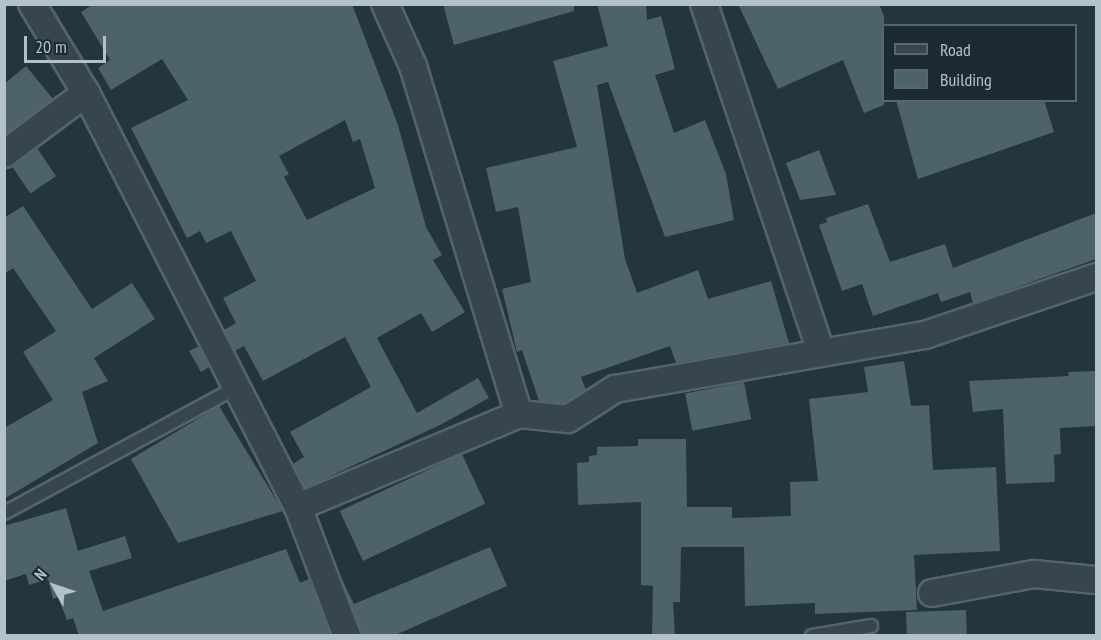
<!DOCTYPE html>
<style>
body{margin:0}
#map{position:relative;width:1101px;height:640px;overflow:hidden;background:#23353d;font-family:"PT Sans Narrow",sans-serif}
div>[style]{position:absolute}
.building>*{inset:0;background:#4e626a;transform-origin:0 0}
.roads{filter:drop-shadow(2px 0 #55646b) drop-shadow(-2px 0 #55646b) drop-shadow(0 2px #55646b) drop-shadow(0 -2px #55646b)}
.lane>*{height:12px;margin:-6px;padding:0 6px;transform-origin:6px;border-radius:6px;background:#37464d}
.street>*{height:26px;margin:-13px;padding:0 13px;transform-origin:13px;border-radius:13px;background:#37464d}
span{translate:-50% -50%;white-space:nowrap;text-align:center;line-height:1.15;-webkit-text-stroke:5px #1c2b32;paint-order:stroke}
.frame{position:absolute;inset:0;border:6px solid #b3c1c8;pointer-events:none}
.legend{position:absolute;left:882px;top:24px;width:195px;height:78px;box-sizing:border-box;background:#1c2b32;border:2px solid #58676e;margin:0;padding:8px 10px;list-style:none;font-size:18px;color:#b3c1c8}
.legend li{display:flex;align-items:center;gap:12px;height:30px}
.legend b{width:30px;border:2px solid #58676e}
.north{position:absolute;left:24px;top:556px;width:60px;height:60px;-webkit-text-stroke:4px #1c2b32;paint-order:stroke;rotate:310deg;font-size:16px;font-weight:700;line-height:24px;text-align:center;color:#b3c1c8}
.north::after{content:'';display:block;margin:auto;width:21px;height:27px;background:#b3c1c8;clip-path:polygon(50% 0,100% 100%,50% 72%,0 100%)}
.scale{position:absolute;left:24px;top:36px;width:82px;height:27px;box-sizing:border-box;border:3px solid #b3c1c8;border-top:0;padding-left:8px;font-size:18px;line-height:21px;white-space:nowrap;color:#b3c1c8;-webkit-text-stroke:4px #1c2b32;paint-order:stroke}
</style>
<div id="map">
<div class="building">
<div style="clip-path:polygon(evenodd,94px 4px,352px 4px,398px 125px,426px 227px,442px 255px,433px 260px,465px 312px,432px 332px,421px 313px,377px 338px,417px 413px,478px 378px,489px 398px,442px 424px,305px 488px,293px 464px,304px 457px,290px 432px,371px 387px,345px 337px,263px 381px,244px 346px,235px 351px,224px 330px,236px 323px,223px 298px,256px 281px,231px 231px,206px 243px,200px 231px,187px 238px,131px 128px,188px 100px,162px 59px,111px 90px,98px 68px,110px 60px,81px 12px,94px 4px,345px 120px,353px 142px,360px 139px,375px 188px,307px 220px,284px 177px,289px 174px,279px 156px,345px 120px)"></div>
<div style="clip-path:polygon(443px 4px,574px 4px,574px 11px,454px 45px)"></div>
<div style="clip-path:polygon(597px 4px,646px 4px,647px 20px,661px 16px,675px 69px,655px 75px,674px 133px,705px 120px,726px 174px,734px 220px,665px 237px,608px 82px,597px 85px,625px 259px,637px 293px,698px 270px,708px 299px,771px 281px,789px 343px,676px 363px,670px 346px,581px 377px,586px 390px,564px 404px,539px 401px,522px 350px,517px 352px,502px 289px,531px 282px,518px 207px,496px 212px,486px 168px,577px 147px,553px 61px,608px 46px)"></div>
<div style="clip-path:polygon(738px 4px,879px 4px,884px 16px,884px 105px,864px 113px,843px 60px,778px 89px)"></div>
<div style="clip-path:polygon(26px 66px,53px 99px,4px 135px,4px 84px)"></div>
<div style="clip-path:polygon(896px 100px,1044px 100px,1054px 132px,918px 179px)"></div>
<div style="left:37px;top:148px;width:34px;height:31px;rotate:56deg"></div>
<div style="clip-path:polygon(819px 150px,836px 195px,800px 200px,786px 163px)"></div>
<div style="clip-path:polygon(868px 204px,890px 262px,945px 244px,953px 268px,1096px 213px,1096px 259px,973px 303px,970px 292px,941px 302px,938px 293px,873px 316px,862px 284px,842px 291px,819px 225px,827px 222px,826px 218px)"></div>
<div style="clip-path:polygon(23px 206px,92px 309px,132px 283px,155px 319px,94px 358px,108px 381px,82px 392px,98px 443px,4px 499px,4px 428px,53px 400px,23px 352px,56px 331px,13px 268px,4px 274px,4px 218px)"></div>
<div style="clip-path:polygon(199px 346px,209px 367px,201px 372px,189px 351px)"></div>
<div style="clip-path:polygon(904px 361px,911px 406px,929px 405px,933px 470px,996px 467px,1000px 551px,914px 555px,917px 610px,815px 614px,815px 603px,745px 606px,744px 547px,681px 547px,680px 602px,673px 602px,675px 636px,652px 636px,653px 586px,641px 585px,641px 502px,578px 505px,577px 463px,589px 462px,589px 456px,597px 455px,597px 447px,638px 446px,638px 439px,686px 439px,687px 507px,732px 507px,732px 518px,791px 516px,790px 482px,818px 481px,809px 399px,868px 392px,864px 367px)"></div>
<div style="clip-path:polygon(1096px 371px,1096px 426px,1060px 428px,1061px 454px,1054px 455px,1055px 482px,1006px 484px,1003px 409px,973px 412px,969px 381px,1069px 376px,1068px 372px)"></div>
<div style="left:744px;top:382px;width:38px;height:60px;rotate:79deg"></div>
<div style="clip-path:polygon(219px 406px,283px 511px,178px 543px,131px 459px)"></div>
<div style="left:462px;top:454px;width:55px;height:135px;rotate:65deg"></div>
<div style="clip-path:polygon(66px 508px,78px 551px,125px 536px,132px 558px,89px 571px,103px 611px,286px 549px,300px 583px,309px 579px,331px 636px,79px 636px,73px 618px,67px 620px,58px 597px,53px 599px,48px 579px,29px 585px,26px 574px,4px 581px,4px 526px)"></div>
<div style="clip-path:polygon(490px 547px,507px 586px,393px 636px,362px 636px,342px 580px,354px 604px)"></div>
<div style="left:966px;top:610px;width:26px;height:60px;rotate:88deg"></div>
</div>
<div class="roads">
<div class="lane">
<div style="left:4px;top:513px;width:265px;rotate:-28.4deg"></div>
<div style="left:812px;top:636px;width:60px;rotate:-9.6deg"></div>
</div>
<div class="street">
<div style="left:32px;top:4px;width:104px;rotate:58.8deg"></div>
<div style="left:86px;top:93px;width:465px;rotate:62.9deg"></div>
<div style="left:298px;top:507px;width:138px;rotate:69.2deg"></div>
<div style="left:385px;top:4px;width:68px;rotate:65.7deg"></div>
<div style="left:413px;top:66px;width:364px;rotate:73.1deg"></div>
<div style="left:704px;top:4px;width:366px;rotate:71.4deg"></div>
<div style="left:4px;top:154px;width:102px;rotate:-36.6deg"></div>
<div style="left:298px;top:507px;width:240px;rotate:-22.8deg"></div>
<div style="left:519px;top:414px;width:49px;rotate:5.8deg"></div>
<div style="left:568px;top:419px;width:56px;rotate:-32.6deg"></div>
<div style="left:615px;top:389px;width:315px;rotate:-9.9deg"></div>
<div style="left:925px;top:335px;width:181px;rotate:-18.7deg"></div>
<div style="left:932px;top:593px;width:104px;rotate:-10.6deg"></div>
<div style="left:1034px;top:574px;width:62px;rotate:5.5deg"></div>
</div>
</div>
<div class="frame"></div>
<ul class="legend">
<li><b style="height:8px;background:#37464d"></b>Road</li>
<li><b style="height:16px;background:#4e626a"></b>Building</li>
</ul>
<div class="north">N</div>
<div class="scale">20 m</div>
</div>
